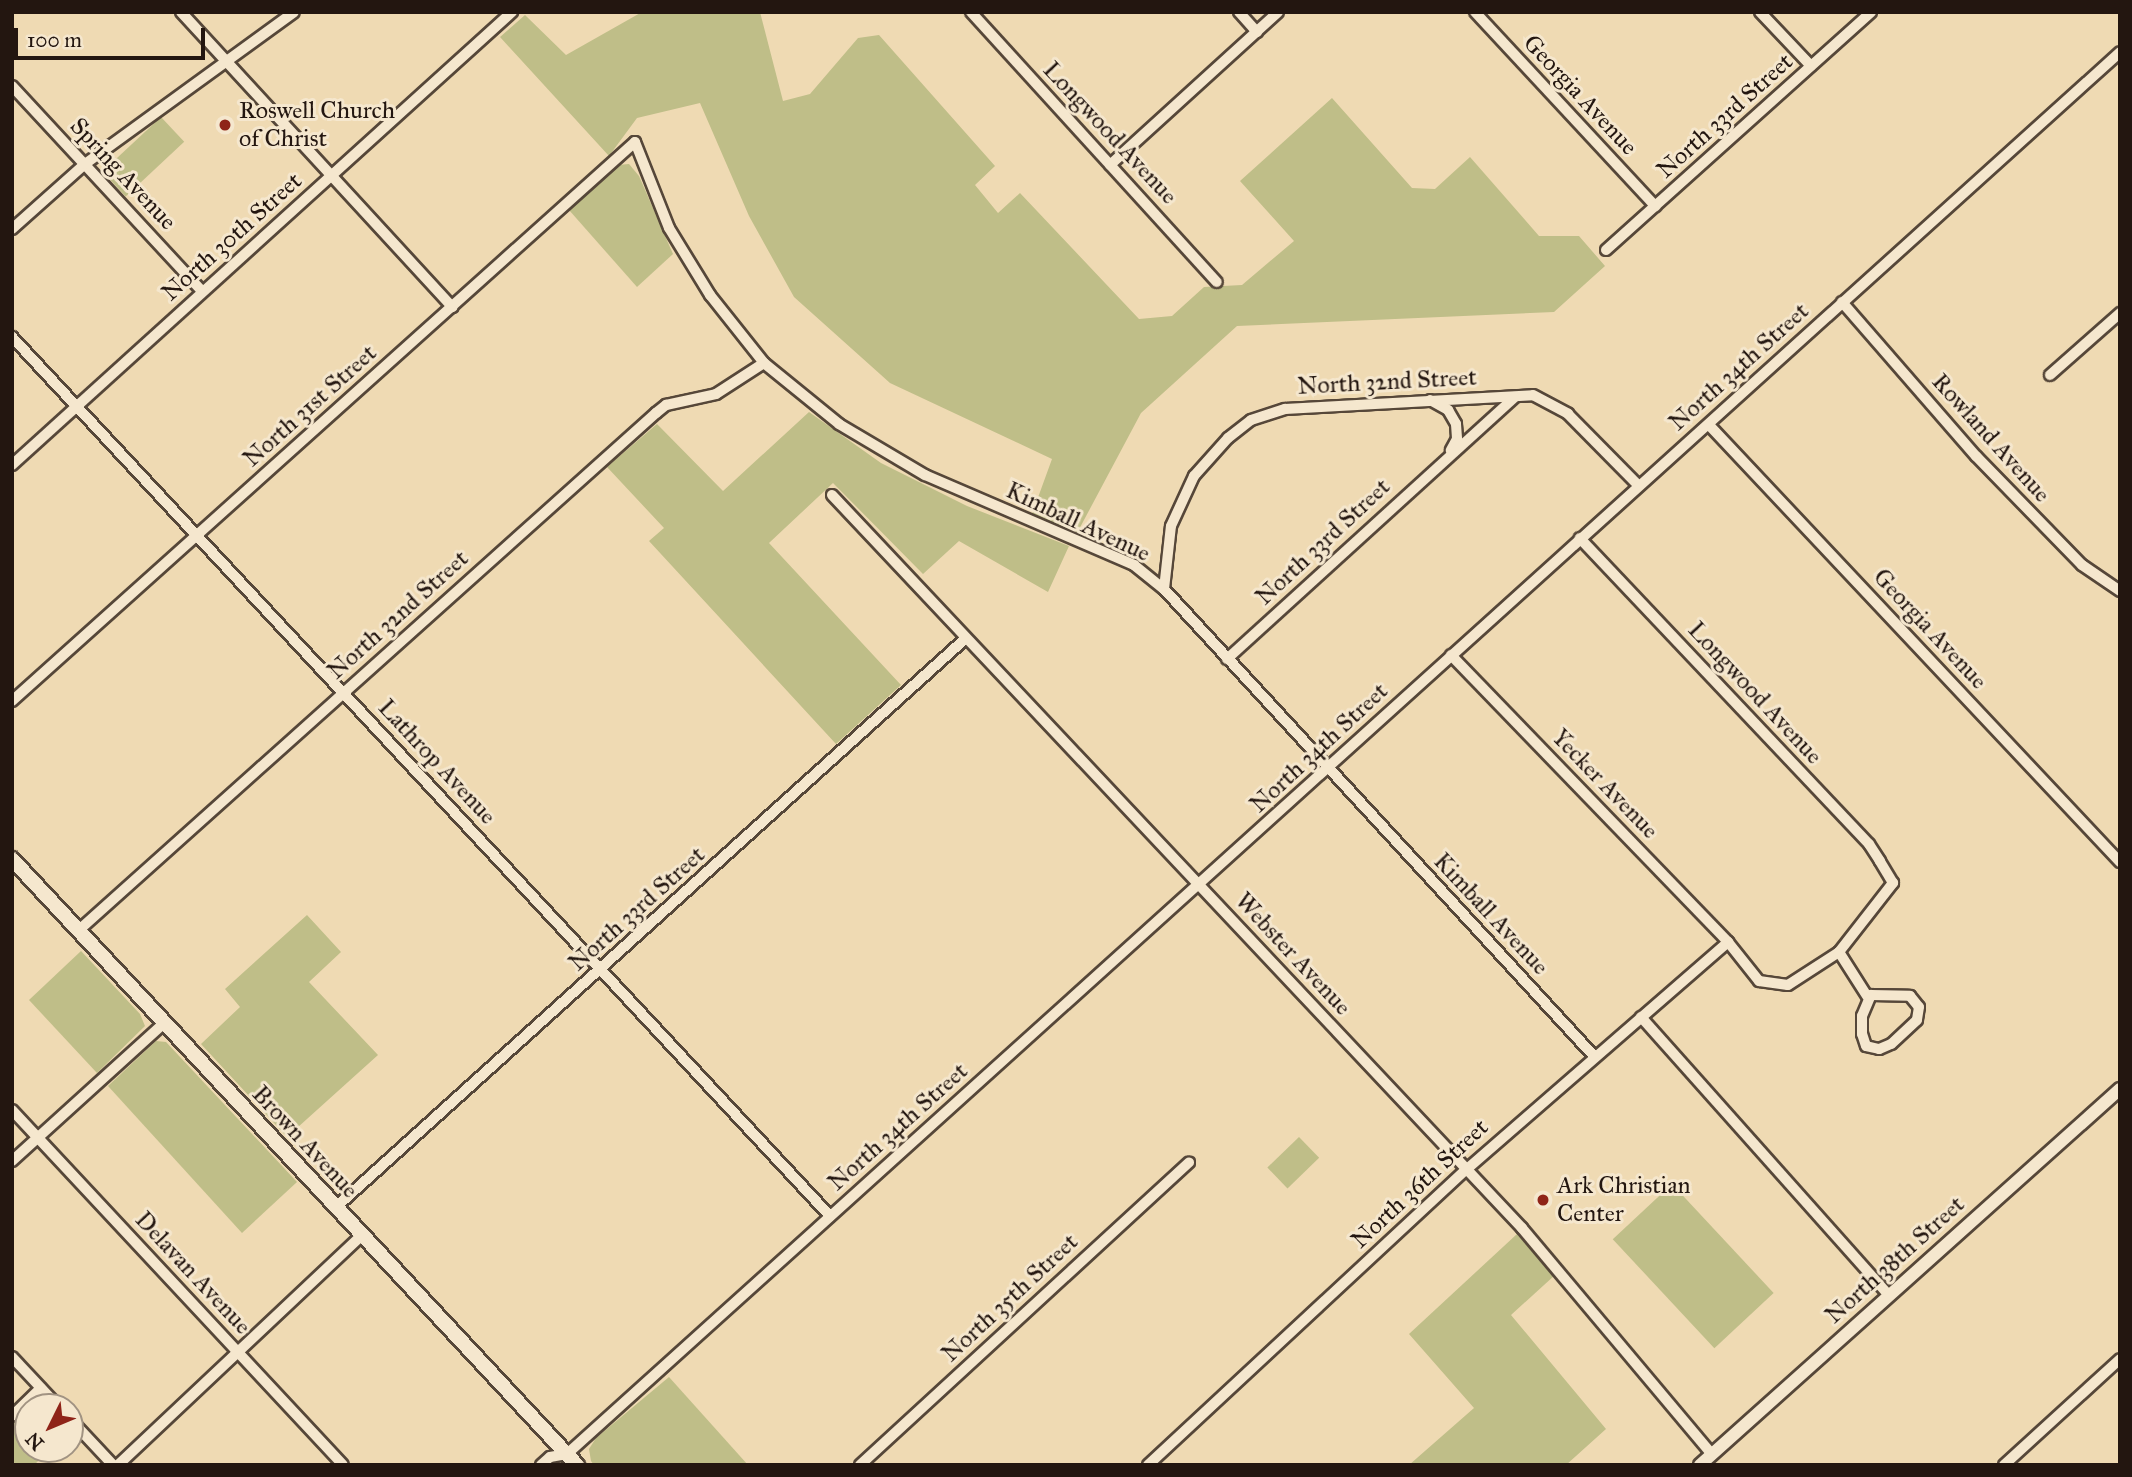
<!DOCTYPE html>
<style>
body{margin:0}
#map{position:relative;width:2132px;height:1477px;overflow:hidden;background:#efdab3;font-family:"IM FELL Great Primer",serif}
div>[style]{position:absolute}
.green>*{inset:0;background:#bfbe88;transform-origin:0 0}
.roads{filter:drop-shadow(2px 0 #564739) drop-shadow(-2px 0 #564739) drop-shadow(0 2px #564739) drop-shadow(0 -2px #564739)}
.minor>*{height:10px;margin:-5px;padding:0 5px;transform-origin:5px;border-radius:5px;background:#f5e7ce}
.tertiary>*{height:12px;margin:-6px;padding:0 6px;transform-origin:6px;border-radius:6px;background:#f5e7ce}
.secondary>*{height:14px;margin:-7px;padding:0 7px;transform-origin:7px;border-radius:7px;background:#f5e7ce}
.dots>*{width:19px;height:19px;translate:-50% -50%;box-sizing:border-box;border:4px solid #f5e7ce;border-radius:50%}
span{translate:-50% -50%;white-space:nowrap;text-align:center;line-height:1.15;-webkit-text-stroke:6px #f5e7ce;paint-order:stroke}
.street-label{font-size:24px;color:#231610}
.poi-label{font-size:24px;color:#231610}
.left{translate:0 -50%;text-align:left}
.frame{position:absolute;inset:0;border:14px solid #231610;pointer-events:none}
.north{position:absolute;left:14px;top:1393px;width:70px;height:70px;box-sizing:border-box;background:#f5e7ce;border:2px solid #a19382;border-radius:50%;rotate:227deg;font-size:19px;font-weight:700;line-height:28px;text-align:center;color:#231610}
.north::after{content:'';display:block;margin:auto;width:24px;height:32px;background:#8f2418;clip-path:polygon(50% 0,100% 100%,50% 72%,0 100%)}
.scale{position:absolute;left:14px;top:28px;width:191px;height:32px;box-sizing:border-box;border:4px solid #231610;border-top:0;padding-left:9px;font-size:21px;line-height:24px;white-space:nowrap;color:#231610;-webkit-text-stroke:5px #f5e7ce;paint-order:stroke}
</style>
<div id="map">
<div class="green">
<div style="clip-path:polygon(642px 12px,760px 12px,783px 101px,810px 94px,858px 38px,879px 35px,995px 166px,975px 185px,998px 213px,1020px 193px,1139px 319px,1172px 316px,1204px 287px,1242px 285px,1294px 241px,1240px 181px,1332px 98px,1412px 188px,1435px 189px,1470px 157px,1539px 236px,1579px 236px,1605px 266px,1554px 312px,1237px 326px,1141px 413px,1076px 535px,1032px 514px,1052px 459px,890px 383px,794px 297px,749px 216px,700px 103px,637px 118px,609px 156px,500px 37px,525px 15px,566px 55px)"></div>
<div style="left:161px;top:117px;width:34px;height:80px;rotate:47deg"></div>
<div style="clip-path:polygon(629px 164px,639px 176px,673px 254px,637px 287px,569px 210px,618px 165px)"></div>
<div style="clip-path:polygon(809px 412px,881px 463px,967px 506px,1069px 546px,1048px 592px,959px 541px,923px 574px,833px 483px,769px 543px,901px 685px,836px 744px,649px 541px,664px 528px,607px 467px,657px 424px,723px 491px)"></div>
<div style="clip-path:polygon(307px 915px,341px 952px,309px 982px,378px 1055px,287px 1137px,201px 1044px,240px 1007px,225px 989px)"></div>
<div style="clip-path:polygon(81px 951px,140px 1014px,145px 1026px,97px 1073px,29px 1000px)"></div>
<div style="clip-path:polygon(156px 1041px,166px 1042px,297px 1182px,242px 1233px,108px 1086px)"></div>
<div style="left:1299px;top:1137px;width:29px;height:44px;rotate:46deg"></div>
<div style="left:1672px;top:1184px;width:149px;height:81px;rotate:47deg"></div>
<div style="clip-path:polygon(1517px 1234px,1555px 1275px,1511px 1315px,1606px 1429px,1566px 1465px,1409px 1465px,1474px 1408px,1409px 1334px)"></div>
<div style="clip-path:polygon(669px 1377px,748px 1465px,594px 1465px,591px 1461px,589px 1449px,596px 1438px)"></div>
<div style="clip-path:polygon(28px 1407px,28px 1449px,51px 1449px,34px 1465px,12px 1465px,12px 1423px)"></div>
</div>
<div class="roads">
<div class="minor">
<div style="left:181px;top:12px;width:401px;rotate:47.4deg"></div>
<div style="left:971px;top:12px;width:365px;rotate:47.7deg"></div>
<div style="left:1239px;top:12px;width:27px;rotate:48deg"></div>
<div style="left:1475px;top:12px;width:265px;rotate:47.1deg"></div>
<div style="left:1760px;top:12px;width:74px;rotate:46.6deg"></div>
<div style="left:12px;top:86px;width:280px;rotate:47.2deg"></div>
<div style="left:1110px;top:165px;width:227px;rotate:-42.3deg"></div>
<div style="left:12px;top:229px;width:98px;rotate:-41.7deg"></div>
<div style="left:85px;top:164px;width:258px;rotate:-36deg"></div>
<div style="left:1606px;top:250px;width:356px;rotate:-41.9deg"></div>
<div style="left:1842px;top:302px;width:204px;rotate:49deg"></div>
<div style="left:1976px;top:456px;width:152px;rotate:45.8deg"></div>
<div style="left:2082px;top:565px;width:46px;rotate:34.4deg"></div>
<div style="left:12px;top:337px;width:1201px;rotate:47.06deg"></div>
<div style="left:2050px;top:375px;width:94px;rotate:-41.5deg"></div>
<div style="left:1430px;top:400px;width:21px;rotate:29deg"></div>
<div style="left:1448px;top:410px;width:16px;rotate:60deg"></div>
<div style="left:1456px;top:424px;width:15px;rotate:86deg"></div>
<div style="left:1457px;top:439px;width:13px;rotate:119deg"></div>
<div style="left:1709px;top:425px;width:600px;rotate:46.76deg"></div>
<div style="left:12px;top:465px;width:675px;rotate:-42.18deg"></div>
<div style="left:832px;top:495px;width:1007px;rotate:46.73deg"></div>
<div style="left:1522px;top:1228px;width:294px;rotate:50deg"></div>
<div style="left:1164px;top:589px;width:63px;rotate:-83.7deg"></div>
<div style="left:1171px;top:526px;width:55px;rotate:-65.3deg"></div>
<div style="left:1194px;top:476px;width:51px;rotate:-48.2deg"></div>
<div style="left:1228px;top:438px;width:29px;rotate:-38deg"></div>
<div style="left:1251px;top:420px;width:36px;rotate:-18deg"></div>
<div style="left:1285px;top:409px;width:248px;rotate:-3.2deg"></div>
<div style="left:1533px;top:395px;width:40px;rotate:28deg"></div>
<div style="left:1568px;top:414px;width:100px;rotate:45.4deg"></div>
<div style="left:1451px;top:655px;width:399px;rotate:46deg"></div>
<div style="left:1728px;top:942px;width:50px;rotate:51.5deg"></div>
<div style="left:1759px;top:981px;width:29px;rotate:8deg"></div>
<div style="left:1788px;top:985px;width:61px;rotate:-32.9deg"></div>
<div style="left:1839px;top:952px;width:88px;rotate:-52deg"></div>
<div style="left:1893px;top:883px;width:26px;rotate:-121deg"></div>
<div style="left:1880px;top:861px;width:20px;rotate:-123deg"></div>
<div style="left:1869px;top:844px;width:421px;rotate:-133.4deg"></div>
<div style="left:1227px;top:659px;width:389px;rotate:-42.3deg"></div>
<div style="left:12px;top:701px;width:837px;rotate:-41.9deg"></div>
<div style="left:635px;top:142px;width:92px;rotate:68.4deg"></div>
<div style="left:669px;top:228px;width:79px;rotate:58.5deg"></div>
<div style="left:710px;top:295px;width:87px;rotate:51.5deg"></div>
<div style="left:764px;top:363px;width:97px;rotate:39.1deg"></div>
<div style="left:839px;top:424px;width:100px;rotate:30.7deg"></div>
<div style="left:925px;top:475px;width:228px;rotate:23.3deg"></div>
<div style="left:1134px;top:565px;width:38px;rotate:39deg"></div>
<div style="left:1164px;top:589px;width:633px;rotate:47.37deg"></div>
<div style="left:79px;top:930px;width:775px;rotate:-41.86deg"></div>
<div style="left:656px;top:413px;width:13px;rotate:-39deg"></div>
<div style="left:666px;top:405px;width:51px;rotate:-12.4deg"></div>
<div style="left:716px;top:394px;width:57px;rotate:-32.9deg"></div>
<div style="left:1839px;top:952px;width:52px;rotate:57.5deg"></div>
<div style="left:1871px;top:995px;width:39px;rotate:1deg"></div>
<div style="left:1910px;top:996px;width:14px;rotate:51deg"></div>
<div style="left:1919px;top:1007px;width:13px;rotate:99deg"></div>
<div style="left:1917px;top:1020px;width:35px;rotate:137deg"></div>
<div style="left:1891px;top:1044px;width:13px;rotate:157deg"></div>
<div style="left:1879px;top:1049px;width:13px;rotate:-167deg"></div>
<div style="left:1866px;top:1046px;width:13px;rotate:-108deg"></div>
<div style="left:1862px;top:1034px;width:18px;rotate:-90deg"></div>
<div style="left:1862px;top:1016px;width:23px;rotate:-67deg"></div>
<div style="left:1641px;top:1017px;width:371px;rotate:48.3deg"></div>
<div style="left:12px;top:1110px;width:485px;rotate:47deg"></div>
<div style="left:12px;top:1161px;width:205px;rotate:-42.2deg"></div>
<div style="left:335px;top:1208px;width:850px;rotate:-42.09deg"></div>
<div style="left:12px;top:1357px;width:69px;rotate:46.8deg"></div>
<div style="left:12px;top:1416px;width:40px;rotate:-44deg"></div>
<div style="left:70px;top:1419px;width:63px;rotate:46.9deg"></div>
<div style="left:118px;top:1465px;width:335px;rotate:-43.3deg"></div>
<div style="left:541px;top:1465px;width:12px;rotate:-42deg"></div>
<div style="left:550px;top:1457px;width:17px;rotate:-10deg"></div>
<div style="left:567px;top:1454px;width:2092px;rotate:-42.07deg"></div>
<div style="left:860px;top:1465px;width:447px;rotate:-42.6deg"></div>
<div style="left:1148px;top:1465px;width:435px;rotate:-42.9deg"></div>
<div style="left:1467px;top:1169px;width:346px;rotate:-41deg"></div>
<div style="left:2004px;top:1465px;width:157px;rotate:-42.4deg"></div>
</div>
<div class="tertiary">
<div style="left:1700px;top:1465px;width:564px;rotate:-41.84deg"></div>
</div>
<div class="secondary">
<div style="left:12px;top:859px;width:829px;rotate:47.01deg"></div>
</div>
</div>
<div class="dots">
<div style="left:225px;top:125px;background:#8f2418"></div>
<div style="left:1543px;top:1200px;background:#8f2418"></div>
</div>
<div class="street-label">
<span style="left:1580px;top:95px;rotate:47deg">Georgia Avenue</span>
<span style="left:1725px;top:116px;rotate:-42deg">North 33rd Street</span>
<span style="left:1110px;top:133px;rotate:47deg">Longwood Avenue</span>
<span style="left:123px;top:174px;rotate:47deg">Spring Avenue</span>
<span style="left:232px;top:237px;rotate:-42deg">North 30th Street</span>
<span style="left:1739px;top:367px;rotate:-42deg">North 34th Street</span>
<span style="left:1387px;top:382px;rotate:-3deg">North 32nd Street</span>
<span style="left:310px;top:406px;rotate:-42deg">North 31st Street</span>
<span style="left:1991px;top:438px;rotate:48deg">Rowland Avenue</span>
<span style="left:1078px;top:522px;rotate:25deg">Kimball Avenue</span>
<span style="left:1323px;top:542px;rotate:-43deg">North 33rd Street</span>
<span style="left:398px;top:615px;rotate:-42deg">North 32nd Street</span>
<span style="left:1930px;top:629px;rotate:47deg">Georgia Avenue</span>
<span style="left:1755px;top:693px;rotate:47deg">Longwood Avenue</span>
<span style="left:1319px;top:748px;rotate:-43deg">North 34th Street</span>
<span style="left:437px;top:762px;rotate:47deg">Lathrop Avenue</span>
<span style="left:1605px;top:784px;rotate:46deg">Yecker Avenue</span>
<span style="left:637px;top:909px;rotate:-42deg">North 33rd Street</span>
<span style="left:1491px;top:914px;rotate:47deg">Kimball Avenue</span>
<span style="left:1293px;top:954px;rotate:47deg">Webster Avenue</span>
<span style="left:898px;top:1127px;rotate:-42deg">North 34th Street</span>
<span style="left:305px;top:1142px;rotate:47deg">Brown Avenue</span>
<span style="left:1420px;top:1184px;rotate:-43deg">North 36th Street</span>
<span style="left:1895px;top:1260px;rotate:-42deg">North 38th Street</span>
<span style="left:193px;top:1273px;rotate:47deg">Delavan Avenue</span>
<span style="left:1010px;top:1298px;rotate:-43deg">North 35th Street</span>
</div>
<div class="poi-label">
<span class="left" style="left:239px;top:125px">Roswell Church<br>of Christ</span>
<span class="left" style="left:1557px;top:1200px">Ark Christian<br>Center</span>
</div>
<div class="frame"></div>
<div class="north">N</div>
<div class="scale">100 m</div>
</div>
